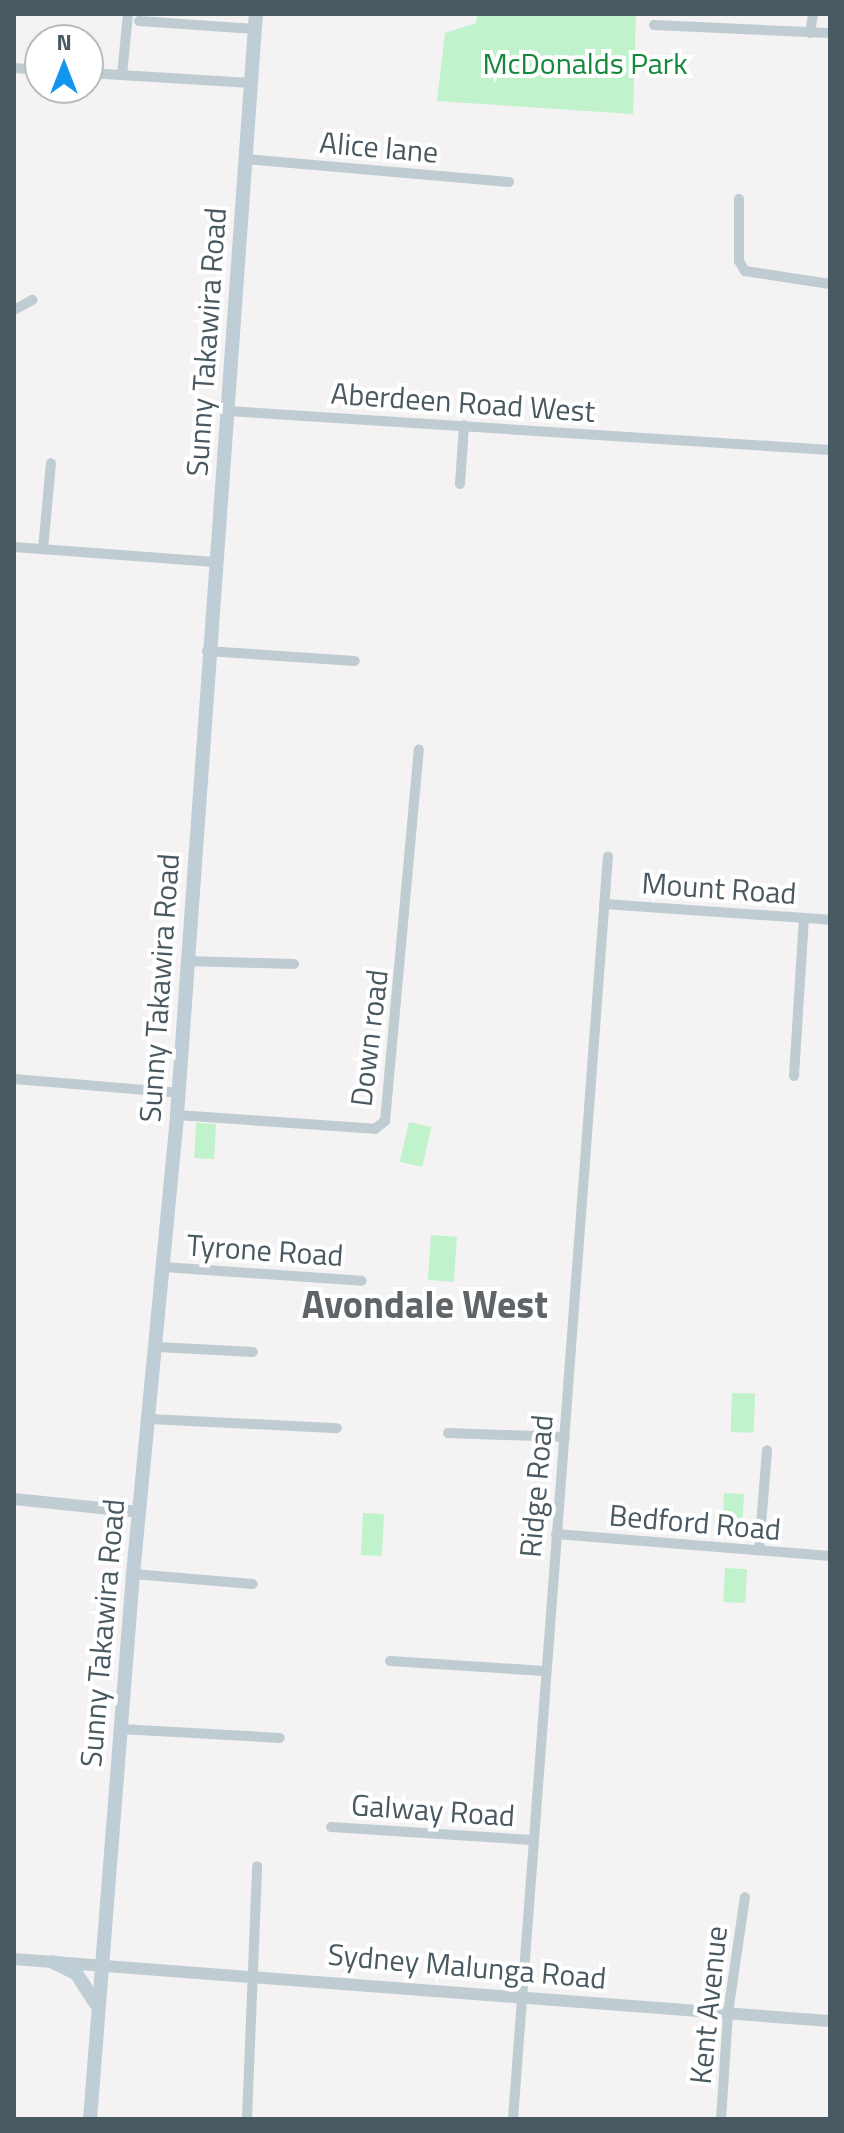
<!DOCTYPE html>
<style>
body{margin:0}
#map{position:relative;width:844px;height:2133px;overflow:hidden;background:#f4f2f2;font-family:"Titillium Web",sans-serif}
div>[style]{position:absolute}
.green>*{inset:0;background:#c0f2cc;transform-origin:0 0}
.minor>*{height:10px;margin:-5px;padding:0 5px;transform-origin:5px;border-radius:5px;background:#bfccd2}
.tertiary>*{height:12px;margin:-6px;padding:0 6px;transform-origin:6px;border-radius:6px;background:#bfccd2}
.secondary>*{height:14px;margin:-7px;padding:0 7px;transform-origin:7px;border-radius:7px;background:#bfced6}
span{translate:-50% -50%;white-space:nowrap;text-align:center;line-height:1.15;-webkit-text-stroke:8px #fff;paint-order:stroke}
.park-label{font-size:30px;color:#13883b}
.street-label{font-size:30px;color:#495961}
.district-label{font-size:38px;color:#5e6467;font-weight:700}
.frame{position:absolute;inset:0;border:16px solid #495961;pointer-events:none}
.north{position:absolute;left:24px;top:24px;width:80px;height:80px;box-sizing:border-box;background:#fff;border:2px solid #b6bdc0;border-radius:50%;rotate:0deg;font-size:22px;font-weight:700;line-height:32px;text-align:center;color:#495961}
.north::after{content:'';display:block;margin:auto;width:28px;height:36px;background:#1295ef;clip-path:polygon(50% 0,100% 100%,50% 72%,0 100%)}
</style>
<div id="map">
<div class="green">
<div style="clip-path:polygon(477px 14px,636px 14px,633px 114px,437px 101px,445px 33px,476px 23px)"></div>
<div style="left:409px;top:1122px;width:23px;height:41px;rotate:13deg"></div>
<div style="left:196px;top:1123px;width:20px;height:35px;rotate:3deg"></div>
<div style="left:431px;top:1235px;width:26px;height:45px;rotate:4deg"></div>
<div style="left:732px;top:1393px;width:23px;height:39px;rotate:2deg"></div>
<div style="left:724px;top:1493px;width:20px;height:37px;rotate:3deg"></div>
<div style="left:363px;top:1513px;width:21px;height:42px;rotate:3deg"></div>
<div style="left:725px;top:1568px;width:22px;height:34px;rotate:3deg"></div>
</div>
<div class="minor">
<div style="left:139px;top:21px;width:116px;rotate:3.9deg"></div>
<div style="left:654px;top:25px;width:176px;rotate:2.6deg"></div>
<div style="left:810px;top:33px;width:19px;rotate:-81deg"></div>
<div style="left:14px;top:68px;width:26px;rotate:4deg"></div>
<div style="left:88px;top:73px;width:163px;rotate:3.5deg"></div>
<div style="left:122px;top:75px;width:61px;rotate:-84.4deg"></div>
<div style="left:246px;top:159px;width:264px;rotate:5deg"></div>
<div style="left:739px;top:199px;width:62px;rotate:90deg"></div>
<div style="left:739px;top:261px;width:12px;rotate:59deg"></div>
<div style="left:745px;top:271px;width:86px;rotate:8.7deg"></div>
<div style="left:14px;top:310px;width:21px;rotate:-29deg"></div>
<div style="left:228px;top:411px;width:603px;rotate:3.71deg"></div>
<div style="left:460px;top:484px;width:59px;rotate:-86.1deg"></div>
<div style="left:14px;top:547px;width:201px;rotate:4.3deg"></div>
<div style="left:43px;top:549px;width:86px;rotate:-84.7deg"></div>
<div style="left:207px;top:651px;width:148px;rotate:3.9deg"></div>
<div style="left:604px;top:904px;width:227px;rotate:4deg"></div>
<div style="left:187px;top:961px;width:107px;rotate:1.6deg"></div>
<div style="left:794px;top:1076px;width:157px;rotate:-86.4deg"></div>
<div style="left:14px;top:1079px;width:166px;rotate:4.8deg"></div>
<div style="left:177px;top:1115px;width:198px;rotate:4deg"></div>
<div style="left:375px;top:1129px;width:13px;rotate:-39deg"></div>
<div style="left:385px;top:1121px;width:373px;rotate:-84.8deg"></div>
<div style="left:164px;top:1267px;width:198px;rotate:4deg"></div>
<div style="left:158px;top:1347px;width:95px;rotate:3deg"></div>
<div style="left:150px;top:1419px;width:187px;rotate:2.8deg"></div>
<div style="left:448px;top:1433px;width:117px;rotate:2deg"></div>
<div style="left:556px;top:1534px;width:275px;rotate:4.6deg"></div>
<div style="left:759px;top:1550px;width:100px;rotate:-85.4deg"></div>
<div style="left:133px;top:1574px;width:120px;rotate:4.8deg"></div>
<div style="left:390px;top:1661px;width:154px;rotate:3.7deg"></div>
<div style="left:120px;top:1729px;width:160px;rotate:3.2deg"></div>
<div style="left:331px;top:1827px;width:201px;rotate:3.7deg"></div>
<div style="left:247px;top:2119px;width:253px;rotate:-87.7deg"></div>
<div style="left:513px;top:2119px;width:1266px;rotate:-85.7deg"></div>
<div style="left:721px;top:2119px;width:106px;rotate:-86.2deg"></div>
<div style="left:728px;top:2013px;width:117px;rotate:-81.7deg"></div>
</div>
<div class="tertiary">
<div style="left:14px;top:1499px;width:126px;rotate:5.9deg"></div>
<div style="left:14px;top:1959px;width:818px;rotate:4.35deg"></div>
</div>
<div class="secondary">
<div style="left:53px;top:1962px;width:25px;rotate:26deg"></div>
<div style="left:76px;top:1973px;width:35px;rotate:57deg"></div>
<div style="left:90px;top:2119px;width:547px;rotate:-85.49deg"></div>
<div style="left:133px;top:1574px;width:461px;rotate:-84.5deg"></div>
<div style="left:177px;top:1115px;width:1104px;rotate:-85.9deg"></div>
</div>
<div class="park-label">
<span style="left:585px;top:63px">McDonalds Park</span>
</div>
<div class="street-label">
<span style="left:379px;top:147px;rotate:5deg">Alice lane</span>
<span style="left:206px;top:342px;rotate:-86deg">Sunny Takawira Road</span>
<span style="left:463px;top:402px;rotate:4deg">Aberdeen Road West</span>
<span style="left:719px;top:888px;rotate:4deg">Mount Road</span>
<span style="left:159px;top:988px;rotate:-86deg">Sunny Takawira Road</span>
<span style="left:369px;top:1038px;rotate:-83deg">Down road</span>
<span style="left:265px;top:1250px;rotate:4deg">Tyrone Road</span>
<span style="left:536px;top:1486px;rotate:-85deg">Ridge Road</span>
<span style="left:695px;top:1522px;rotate:5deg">Bedford Road</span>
<span style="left:102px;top:1633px;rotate:-85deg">Sunny Takawira Road</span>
<span style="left:433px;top:1810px;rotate:4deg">Galway Road</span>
<span style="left:467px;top:1966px;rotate:5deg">Sydney Malunga Road</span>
<span style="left:708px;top:2005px;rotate:-84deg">Kent Avenue</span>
</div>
<div class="district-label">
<span style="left:425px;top:1305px">Avondale West</span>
</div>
<div class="frame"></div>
<div class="north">N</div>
</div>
